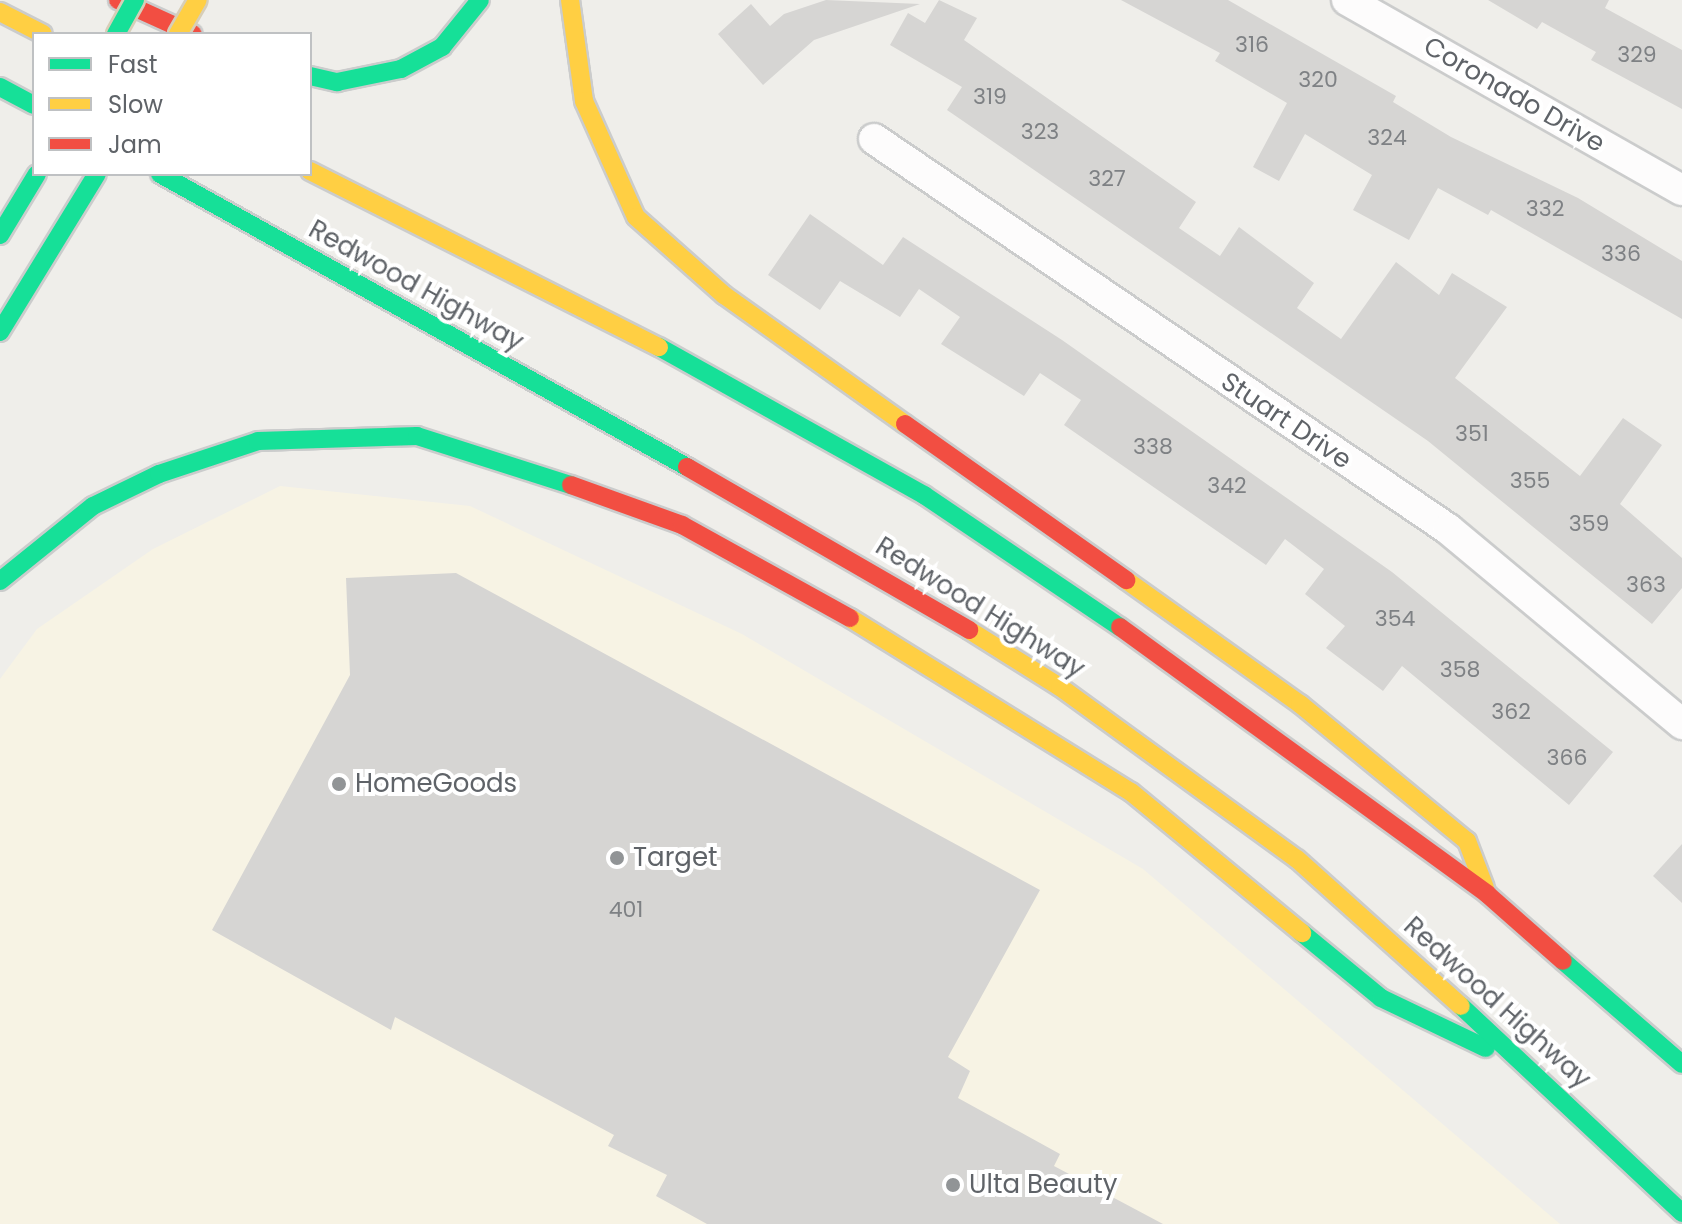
<!DOCTYPE html>
<style>
body{margin:0}
#map{position:relative;width:1682px;height:1224px;overflow:hidden;background:#efeeea;font-family:Poppins,sans-serif}
div>[style]{position:absolute}
.commercial>*{inset:0;background:#f7f3e4}
.building>*{inset:0;background:#d6d5d3}
.roads{filter:drop-shadow(2px 0 #cbcccc) drop-shadow(-2px 0 #cbcccc) drop-shadow(0 2px #cbcccc) drop-shadow(0 -2px #cbcccc)}
.street>*{height:30px;margin:-15px;padding:0 15px;transform-origin:15px;border-radius:15px;background:#fdfcfc}
.fast>*{height:18px;margin:-9px;padding:0 9px;transform-origin:9px;border-radius:9px;background:#16e098}
.slow>*{height:18px;margin:-9px;padding:0 9px;transform-origin:9px;border-radius:9px;background:#ffcf43}
.jam>*{height:18px;margin:-9px;padding:0 9px;transform-origin:9px;border-radius:9px;background:#f24e42}
.bridges{filter:drop-shadow(2px 0 #d7ceb8) drop-shadow(-2px 0 #d7ceb8) drop-shadow(0 2px #d7ceb8) drop-shadow(0 -2px #d7ceb8)}
.fast-bridge>*{height:18px;margin:-9px;padding:0 9px;transform-origin:9px;border-radius:9px;background:#16e098}
.slow-bridge>*{height:18px;margin:-9px;padding:0 9px;transform-origin:9px;border-radius:9px;background:#ffcf43}
.dots>*{width:22px;height:22px;translate:-50% -50%;box-sizing:border-box;border:4px solid #fff;border-radius:50%}
span{translate:-50% -50%;white-space:nowrap;text-align:center;line-height:1.15;-webkit-text-stroke:8px #fff;paint-order:stroke}
.number-label{font-size:22px;color:#7e8184}
.number-label span{-webkit-text-stroke-width:0}
.street-label{font-size:26px;color:#5f6368}
.poi-label{font-size:26px;color:#5f6368}
.left{translate:0 -50%;text-align:left}
.legend{position:absolute;left:32px;top:32px;width:280px;height:144px;box-sizing:border-box;background:#fff;border:2px solid #bfc1c3;margin:0;padding:10px 14px;list-style:none;font-size:24px;color:#5f6368}
.legend li{display:flex;align-items:center;gap:16px;height:40px}
.legend b{width:40px;border:2px solid #bfc1c3}
</style>
<div id="map">
<div class="commercial">
<div style="clip-path:polygon(280px 486px,470px 506px,742px 634px,1143px 869px,1560px 1224px,0 1224px,0 679px,37px 629px,153px 549px)"></div>
</div>
<div class="building">
<div style="clip-path:polygon(826px 0,920px 4px,814px 40px,763px 85px,718px 34px,751px 4px,770px 26px,784px 14px)"></div>
<div style="clip-path:polygon(939px 0,977px 18px,964px 40px,1196px 202px,1179px 228px,1220px 256px,1239px 227px,1314px 283px,1297px 308px,1341px 339px,1396px 262px,1439px 295px,1452px 273px,1507px 307px,1455px 378px,1580px 476px,1623px 418px,1662px 445px,1620px 504px,1682px 558px,1682px 588px,1652px 624px,1428px 441px,947px 110px,962px 87px,890px 45px,908px 13px,925px 23px)"></div>
<div style="clip-path:polygon(1121px 0,1228px 0,1396px 96px,1393px 102px,1451px 137px,1578px 198px,1682px 261px,1682px 319px,1491px 210px,1488px 215px,1438px 188px,1409px 240px,1353px 210px,1372px 175px,1305px 134px,1279px 181px,1253px 167px,1287px 103px,1215px 61px,1220px 53px)"></div>
<div style="clip-path:polygon(1488px 0,1609px 0,1605px 8px,1682px 50px,1682px 109px,1591px 60px,1596px 52px,1542px 22px,1537px 29px)"></div>
<div style="clip-path:polygon(810px 214px,883px 265px,903px 237px,1062px 340px,1392px 572px,1613px 752px,1569px 805px,1402px 666px,1383px 691px,1326px 648px,1345px 626px,1305px 594px,1324px 569px,1285px 539px,1266px 565px,1064px 425px,1081px 400px,1040px 373px,1024px 396px,941px 344px,960px 317px,919px 289px,900px 317px,840px 281px,820px 310px,768px 275px)"></div>
<div style="clip-path:polygon(456px 573px,1040px 890px,948px 1057px,970px 1071px,958px 1098px,1060px 1154px,1054px 1166px,1163px 1224px,707px 1224px,656px 1196px,667px 1175px,608px 1146px,614px 1135px,395px 1017px,391px 1030px,212px 930px,350px 675px,346px 578px)"></div>
<div style="clip-path:polygon(1682px 844px,1682px 903px,1653px 876px)"></div>
</div>
<div class="roads">
<div class="street">
<div style="left:1347px;top:0;width:385px;rotate:29.6deg"></div>
<div style="left:874px;top:139px;width:694px;rotate:34.19deg"></div>
<div style="left:1448px;top:529px;width:305px;rotate:39.8deg"></div>
</div>
<div class="fast">
<div style="left:310px;top:76px;width:28px;rotate:13deg"></div>
<div style="left:337px;top:82px;width:65px;rotate:-11.5deg"></div>
<div style="left:401px;top:69px;width:47px;rotate:-28.2deg"></div>
<div style="left:442px;top:47px;width:60px;rotate:-51deg"></div>
<div style="left:0;top:87px;width:38px;rotate:28deg"></div>
<div style="left:160px;top:174px;width:603px;rotate:29.07deg"></div>
<div style="left:0;top:235px;width:71px;rotate:-58.8deg"></div>
<div style="left:0;top:332px;width:185px;rotate:-58.5deg"></div>
<div style="left:659px;top:347px;width:304px;rotate:29.2deg"></div>
<div style="left:924px;top:495px;width:236px;rotate:34deg"></div>
<div style="left:0;top:581px;width:119px;rotate:-38.9deg"></div>
<div style="left:93px;top:506px;width:73px;rotate:-25.9deg"></div>
<div style="left:159px;top:474px;width:104px;rotate:-18.4deg"></div>
<div style="left:258px;top:441px;width:159px;rotate:-1.8deg"></div>
<div style="left:417px;top:436px;width:162px;rotate:17.7deg"></div>
<div style="left:1302px;top:933px;width:102px;rotate:39.4deg"></div>
<div style="left:1381px;top:998px;width:116px;rotate:25.5deg"></div>
<div style="left:1563px;top:961px;width:157px;rotate:40.9deg"></div>
<div style="left:1461px;top:1006px;width:303px;rotate:43.1deg"></div>
</div>
<div class="slow">
<div style="left:570px;top:0;width:102px;rotate:82.1deg"></div>
<div style="left:584px;top:101px;width:127px;rotate:65.9deg"></div>
<div style="left:636px;top:217px;width:118px;rotate:41.6deg"></div>
<div style="left:724px;top:295px;width:222px;rotate:35.5deg"></div>
<div style="left:0;top:12px;width:48px;rotate:27.1deg"></div>
<div style="left:310px;top:171px;width:391px;rotate:26.8deg"></div>
<div style="left:1126px;top:580px;width:214px;rotate:35.5deg"></div>
<div style="left:1300px;top:704px;width:216px;rotate:39.4deg"></div>
<div style="left:1467px;top:841px;width:50px;rotate:69deg"></div>
<div style="left:850px;top:618px;width:331px;rotate:31.8deg"></div>
<div style="left:1131px;top:792px;width:222px;rotate:39.5deg"></div>
<div style="left:969px;top:630px;width:107px;rotate:32.1deg"></div>
<div style="left:1060px;top:687px;width:293px;rotate:36deg"></div>
<div style="left:1297px;top:859px;width:220px;rotate:41.9deg"></div>
</div>
<div class="jam">
<div style="left:118px;top:0;width:82px;rotate:24.4deg"></div>
<div style="left:905px;top:424px;width:271px;rotate:35.2deg"></div>
<div style="left:687px;top:467px;width:326px;rotate:30deg"></div>
<div style="left:571px;top:485px;width:118px;rotate:19.8deg"></div>
<div style="left:682px;top:525px;width:192px;rotate:29deg"></div>
<div style="left:1120px;top:627px;width:454px;rotate:36deg"></div>
<div style="left:1487px;top:894px;width:101px;rotate:41.4deg"></div>
</div>
</div>
<div class="bridges">
<div class="fast-bridge">
<div style="left:116px;top:34px;width:39px;rotate:-61deg"></div>
</div>
<div class="slow-bridge">
<div style="left:178px;top:34px;width:39px;rotate:-60deg"></div>
</div>
</div>
<div class="dots">
<div style="left:339px;top:784px;background:#919496"></div>
<div style="left:617px;top:858px;background:#919496"></div>
<div style="left:953px;top:1185px;background:#919496"></div>
</div>
<div class="number-label">
<span style="left:1252px;top:45px">316</span>
<span style="left:1637px;top:55px">329</span>
<span style="left:1318px;top:80px">320</span>
<span style="left:990px;top:97px">319</span>
<span style="left:1040px;top:132px">323</span>
<span style="left:1387px;top:138px">324</span>
<span style="left:1107px;top:179px">327</span>
<span style="left:1545px;top:209px">332</span>
<span style="left:1621px;top:254px">336</span>
<span style="left:1472px;top:434px">351</span>
<span style="left:1153px;top:447px">338</span>
<span style="left:1530px;top:481px">355</span>
<span style="left:1227px;top:486px">342</span>
<span style="left:1589px;top:524px">359</span>
<span style="left:1646px;top:585px">363</span>
<span style="left:1395px;top:619px">354</span>
<span style="left:1460px;top:670px">358</span>
<span style="left:1511px;top:712px">362</span>
<span style="left:1567px;top:758px">366</span>
<span style="left:626px;top:910px">401</span>
</div>
<div class="street-label">
<span style="left:1514px;top:95px;rotate:30deg">Coronado Drive</span>
<span style="left:416px;top:286px;rotate:29deg">Redwood Highway</span>
<span style="left:1286px;top:421px;rotate:34deg">Stuart Drive</span>
<span style="left:980px;top:608px;rotate:32deg">Redwood Highway</span>
<span style="left:1497px;top:1003px;rotate:42deg">Redwood Highway</span>
</div>
<div class="poi-label">
<span class="left" style="left:355px;top:784px">HomeGoods</span>
<span class="left" style="left:633px;top:858px">Target</span>
<span class="left" style="left:969px;top:1185px">Ulta Beauty</span>
</div>
<ul class="legend">
<li><b style="height:10px;background:#16e098"></b>Fast</li>
<li><b style="height:10px;background:#ffcf43"></b>Slow</li>
<li><b style="height:10px;background:#f24e42"></b>Jam</li>
</ul>
</div>
